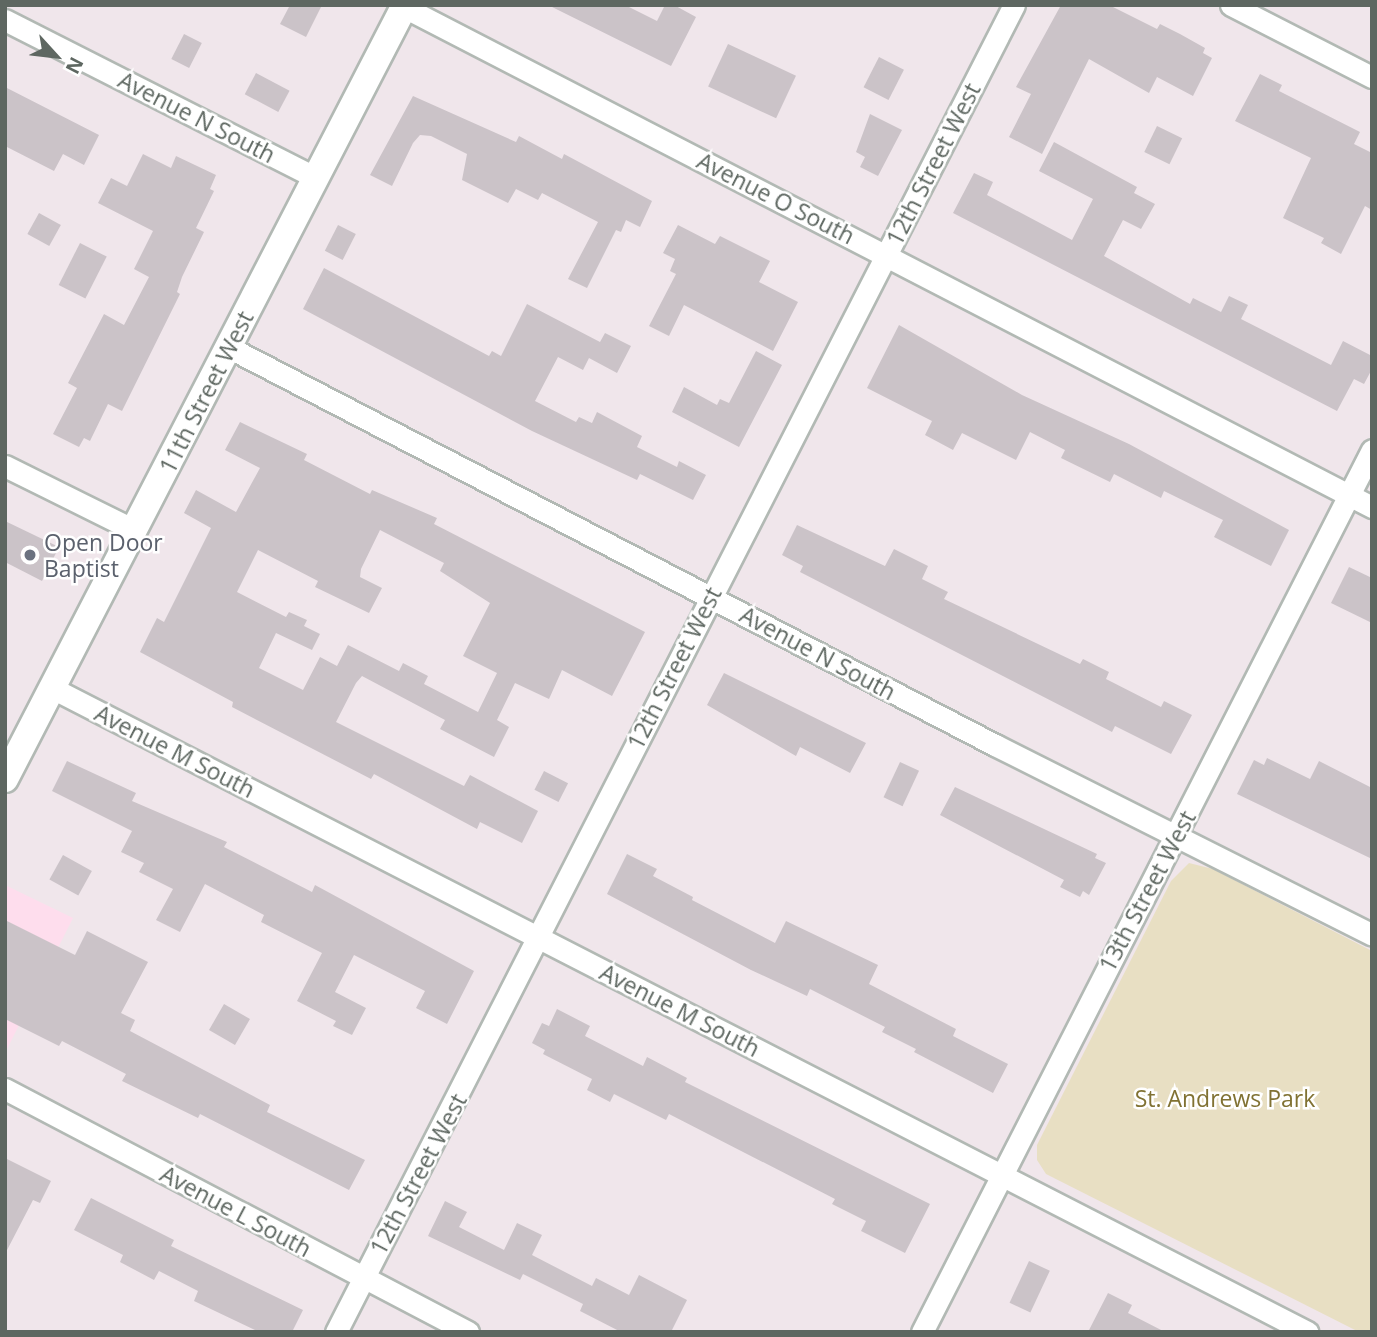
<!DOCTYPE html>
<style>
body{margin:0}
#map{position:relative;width:1377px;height:1337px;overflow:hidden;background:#f0e6eb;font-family:"Open Sans",sans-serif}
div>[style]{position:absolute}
.commercial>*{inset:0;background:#fedded}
.green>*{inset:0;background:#e8dfc3}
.building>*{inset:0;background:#cbc3c8;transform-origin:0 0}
.roads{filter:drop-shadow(2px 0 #b2b9b4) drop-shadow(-2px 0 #b2b9b4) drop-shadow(0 2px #b2b9b4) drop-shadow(0 -2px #b2b9b4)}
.minor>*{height:21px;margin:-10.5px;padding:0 10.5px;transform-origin:10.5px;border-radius:10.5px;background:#fff}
.tertiary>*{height:26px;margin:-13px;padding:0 13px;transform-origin:13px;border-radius:13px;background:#fff}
.dots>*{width:19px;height:19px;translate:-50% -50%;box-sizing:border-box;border:4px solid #fff;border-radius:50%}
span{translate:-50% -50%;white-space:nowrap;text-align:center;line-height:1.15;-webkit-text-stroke:5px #fff;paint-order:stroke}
.street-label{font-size:23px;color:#5e6761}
.worship-label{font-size:23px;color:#5b616d}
.left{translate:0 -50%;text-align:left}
.park-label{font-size:23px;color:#817233}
.frame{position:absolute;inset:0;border:7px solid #5e6761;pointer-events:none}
.north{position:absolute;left:21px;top:21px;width:70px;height:70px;-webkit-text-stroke:5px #fff;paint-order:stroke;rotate:117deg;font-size:19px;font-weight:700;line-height:28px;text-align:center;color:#5e6761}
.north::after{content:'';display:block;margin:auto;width:24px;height:32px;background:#5e6761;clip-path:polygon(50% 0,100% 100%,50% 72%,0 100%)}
</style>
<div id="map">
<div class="commercial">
<div style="clip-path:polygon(5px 885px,73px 918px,5px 1053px)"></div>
</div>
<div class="green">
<div style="clip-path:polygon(1189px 863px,1213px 869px,1372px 951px,1372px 1332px,1359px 1332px,1046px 1174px,1037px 1160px,1037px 1145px,1171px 881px)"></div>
</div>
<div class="building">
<div style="clip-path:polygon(290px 5px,322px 5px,306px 37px,280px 24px)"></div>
<div style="clip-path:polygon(548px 5px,625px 5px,657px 21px,665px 5px,674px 5px,696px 17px,671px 66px)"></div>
<div style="clip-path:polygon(1061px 5px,1109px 5px,1157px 29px,1160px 24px,1180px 34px,1205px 48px,1203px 53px,1212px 58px,1193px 96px,1157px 77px,1149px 93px,1089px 59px,1042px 154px,1009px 137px,1031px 94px,1016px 87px)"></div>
<div style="left:184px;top:34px;width:20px;height:28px;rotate:27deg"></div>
<div style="left:728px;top:44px;width:75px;height:47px;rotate:25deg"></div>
<div style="left:879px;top:57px;width:28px;height:34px;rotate:27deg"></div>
<div style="left:256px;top:73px;width:38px;height:24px;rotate:28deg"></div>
<div style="clip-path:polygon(1260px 74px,1282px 85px,1279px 91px,1360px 132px,1354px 144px,1372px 153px,1372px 210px,1365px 206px,1341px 254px,1321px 243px,1324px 238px,1283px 218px,1311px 158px,1235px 121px)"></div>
<div style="clip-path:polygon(5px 87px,99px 135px,84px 165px,63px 154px,54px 171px,5px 146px)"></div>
<div style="clip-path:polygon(413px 96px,516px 142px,519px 136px,562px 159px,564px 154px,652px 201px,640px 227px,626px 220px,621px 232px,616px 230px,587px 288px,568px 279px,598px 222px,542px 193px,538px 200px,516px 189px,508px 203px,462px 180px,467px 154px,431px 136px,420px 135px,413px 143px,392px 186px,370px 175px)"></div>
<div style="clip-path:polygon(870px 114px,902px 130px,878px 176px,860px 167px,865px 157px,856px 152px)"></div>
<div style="left:1157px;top:126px;width:28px;height:29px;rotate:26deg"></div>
<div style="clip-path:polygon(1054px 142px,1137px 187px,1134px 193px,1155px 204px,1141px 229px,1123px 220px,1104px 256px,1190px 304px,1193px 298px,1221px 312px,1229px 296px,1248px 305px,1241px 319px,1331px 365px,1343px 341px,1372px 356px,1372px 369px,1364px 384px,1354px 379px,1337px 411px,953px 213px,974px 173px,993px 182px,987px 195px,1072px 240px,1093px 199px,1039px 171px)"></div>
<div style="clip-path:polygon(143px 154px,171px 168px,176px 156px,216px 175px,210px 189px,214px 191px,196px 228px,204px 232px,182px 277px,177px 292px,180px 294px,122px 411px,108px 404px,90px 441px,84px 438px,79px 447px,53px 434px,77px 388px,68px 383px,104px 314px,124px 325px,149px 277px,134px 269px,153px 231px,98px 203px,111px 178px,127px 186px)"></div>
<div style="left:39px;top:213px;width:25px;height:24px;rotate:29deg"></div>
<div style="left:338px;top:225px;width:20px;height:29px;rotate:27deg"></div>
<div style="clip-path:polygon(678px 225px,715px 244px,720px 236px,770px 261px,759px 282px,798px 302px,773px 351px,684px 305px,669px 336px,649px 326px,676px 274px,670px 271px,675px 259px,663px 253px)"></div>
<div style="left:80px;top:243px;width:30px;height:47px;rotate:27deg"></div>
<div style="clip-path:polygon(324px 268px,489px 356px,492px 351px,501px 356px,527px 304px,600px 342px,605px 333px,631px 346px,617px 373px,589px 358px,583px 370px,558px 357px,535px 401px,576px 422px,579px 417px,592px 423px,597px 412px,642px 436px,637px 447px,677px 467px,679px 461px,706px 475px,693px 500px,640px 474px,637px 480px,532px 431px,303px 309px)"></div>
<div style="clip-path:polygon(899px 325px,1022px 395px,1129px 444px,1289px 530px,1271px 566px,1214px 537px,1223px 520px,1164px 491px,1161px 498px,1114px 474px,1110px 482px,1061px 458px,1065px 450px,1030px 432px,1016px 460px,962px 433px,953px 450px,925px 435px,932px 421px,867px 388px)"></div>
<div style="clip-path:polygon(756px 351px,782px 365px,739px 447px,672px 412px,684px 387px,717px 405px,720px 399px,729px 403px)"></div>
<div style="clip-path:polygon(evenodd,240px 422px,307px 454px,304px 460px,370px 494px,372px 490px,437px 518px,434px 524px,645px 632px,612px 696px,562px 670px,549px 699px,515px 683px,497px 720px,509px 727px,494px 757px,440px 729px,445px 720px,362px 676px,356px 683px,336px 722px,464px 786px,470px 775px,538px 811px,522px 843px,480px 822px,477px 829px,374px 774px,371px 779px,232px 707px,233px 702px,140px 652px,157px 618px,164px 622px,211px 528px,184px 513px,196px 490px,236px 512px,260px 468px,225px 450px,240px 422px,380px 530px,444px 563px,440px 571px,490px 603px,463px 656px,497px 673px,478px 712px,424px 684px,428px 676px,403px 663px,399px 671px,348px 645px,337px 666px,320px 657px,303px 690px,259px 668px,276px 633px,312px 650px,320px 634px,304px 626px,307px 620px,289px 612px,286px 617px,237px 592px,258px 550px,318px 581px,315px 587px,369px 613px,382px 588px,360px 577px,361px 569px,380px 530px)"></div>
<div style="clip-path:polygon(5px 521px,59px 547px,42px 581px,5px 562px)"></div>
<div style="clip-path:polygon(797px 525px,885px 566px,894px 549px,928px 566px,922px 579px,948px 592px,944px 599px,1080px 664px,1083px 659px,1109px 672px,1106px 679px,1161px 707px,1164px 701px,1192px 715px,1171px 754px,1115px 726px,1112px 732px,800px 572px,803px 566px,782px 555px)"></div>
<div style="clip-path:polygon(1349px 567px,1372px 578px,1372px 623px,1331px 603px)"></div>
<div style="clip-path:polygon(724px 673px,866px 743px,850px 773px,800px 747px,796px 756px,707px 705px)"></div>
<div style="clip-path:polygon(1267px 758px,1310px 779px,1319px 761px,1372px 788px,1372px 859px,1237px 794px,1254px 760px,1264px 765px)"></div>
<div style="clip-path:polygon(67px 761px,136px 793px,132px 801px,227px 842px,224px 847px,312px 892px,315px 885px,474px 971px,447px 1024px,416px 1008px,425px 991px,354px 955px,335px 992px,366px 1008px,352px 1035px,333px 1026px,336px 1021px,297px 1001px,322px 953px,261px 922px,264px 915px,205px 884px,180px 932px,156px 920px,173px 889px,139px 872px,144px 863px,121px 852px,132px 831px,52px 791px)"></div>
<div style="left:900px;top:762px;width:21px;height:39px;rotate:25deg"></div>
<div style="left:544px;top:771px;width:27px;height:21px;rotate:27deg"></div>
<div style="clip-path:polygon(955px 787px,1097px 854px,1095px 858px,1106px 863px,1089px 895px,1083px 891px,1080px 897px,1060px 887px,1064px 880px,940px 815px)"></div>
<div style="clip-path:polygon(627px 854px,657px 869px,653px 876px,693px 897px,692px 900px,775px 943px,786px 921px,878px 965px,869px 984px,956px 1029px,953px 1036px,1008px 1064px,993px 1093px,914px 1052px,916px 1049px,882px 1032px,885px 1027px,810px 989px,807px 996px,751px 970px,607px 894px)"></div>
<div style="left:63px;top:855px;width:33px;height:28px;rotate:29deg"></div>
<div style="clip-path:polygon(5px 920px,75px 955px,87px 931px,148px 962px,121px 1013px,135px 1020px,130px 1031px,270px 1105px,267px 1112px,365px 1160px,349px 1190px,200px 1114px,198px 1118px,122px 1081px,126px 1074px,62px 1041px,59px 1046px,5px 1019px)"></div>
<div style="left:224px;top:1004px;width:30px;height:30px;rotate:30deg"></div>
<div style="clip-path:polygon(557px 1009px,590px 1026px,585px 1036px,643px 1066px,647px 1057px,687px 1078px,685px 1082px,930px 1204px,905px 1253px,861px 1231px,866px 1221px,832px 1204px,835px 1199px,669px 1114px,666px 1120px,614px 1094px,610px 1102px,587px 1090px,592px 1079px,543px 1054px,545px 1050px,532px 1043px,542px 1023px,549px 1026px)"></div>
<div style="clip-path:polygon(5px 1158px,51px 1181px,40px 1203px,33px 1200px,5px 1254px)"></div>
<div style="clip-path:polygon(91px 1198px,174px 1240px,171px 1246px,303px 1310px,292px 1332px,259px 1332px,194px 1301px,198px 1291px,159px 1271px,154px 1280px,120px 1262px,123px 1255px,74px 1230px)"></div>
<div style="clip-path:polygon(445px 1201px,467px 1212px,459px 1227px,504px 1250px,517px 1223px,542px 1235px,532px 1255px,592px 1286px,596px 1278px,629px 1295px,639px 1275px,687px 1300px,671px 1332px,621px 1332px,580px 1311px,583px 1304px,523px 1274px,520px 1280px,428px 1236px)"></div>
<div style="left:1029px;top:1261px;width:23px;height:46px;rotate:25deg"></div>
<div style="clip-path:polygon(1108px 1293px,1132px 1305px,1128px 1313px,1165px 1332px,1088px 1332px)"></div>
</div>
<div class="roads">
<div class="minor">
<div style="left:1231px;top:5px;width:158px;rotate:27.1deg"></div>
<div style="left:404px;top:7px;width:1090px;rotate:27.32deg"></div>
<div style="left:5px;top:20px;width:347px;rotate:26.9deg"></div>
<div style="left:230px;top:348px;width:862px;rotate:27.43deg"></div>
<div style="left:995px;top:745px;width:422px;rotate:26.7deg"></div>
<div style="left:5px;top:466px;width:144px;rotate:26.4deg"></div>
<div style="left:52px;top:688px;width:1411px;rotate:27.16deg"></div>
<div style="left:5px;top:1089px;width:523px;rotate:27.69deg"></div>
<div style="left:336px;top:1332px;width:1490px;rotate:-62.94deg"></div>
<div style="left:922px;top:1332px;width:990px;rotate:-62.97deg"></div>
</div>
<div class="tertiary">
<div style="left:5px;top:779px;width:871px;rotate:-62.67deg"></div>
</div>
</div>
<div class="dots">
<div style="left:30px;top:555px;background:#6b7280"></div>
</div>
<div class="street-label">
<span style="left:197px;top:117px;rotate:27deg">Avenue N South</span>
<span style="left:933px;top:164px;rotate:-63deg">12th Street West</span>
<span style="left:776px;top:198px;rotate:27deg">Avenue O South</span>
<span style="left:206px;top:392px;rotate:-63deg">11th Street West</span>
<span style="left:818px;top:653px;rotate:28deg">Avenue N South</span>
<span style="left:674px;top:668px;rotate:-63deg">12th Street West</span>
<span style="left:175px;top:751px;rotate:27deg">Avenue M South</span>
<span style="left:1147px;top:891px;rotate:-62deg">13th Street West</span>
<span style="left:680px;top:1010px;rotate:27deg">Avenue M South</span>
<span style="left:418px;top:1174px;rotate:-62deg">12th Street West</span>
<span style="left:236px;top:1211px;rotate:28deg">Avenue L South</span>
</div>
<div class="worship-label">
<span class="left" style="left:44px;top:555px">Open Door<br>Baptist</span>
</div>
<div class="park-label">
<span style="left:1225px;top:1098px">St. Andrews Park</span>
</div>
<div class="frame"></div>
<div class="north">N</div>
</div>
